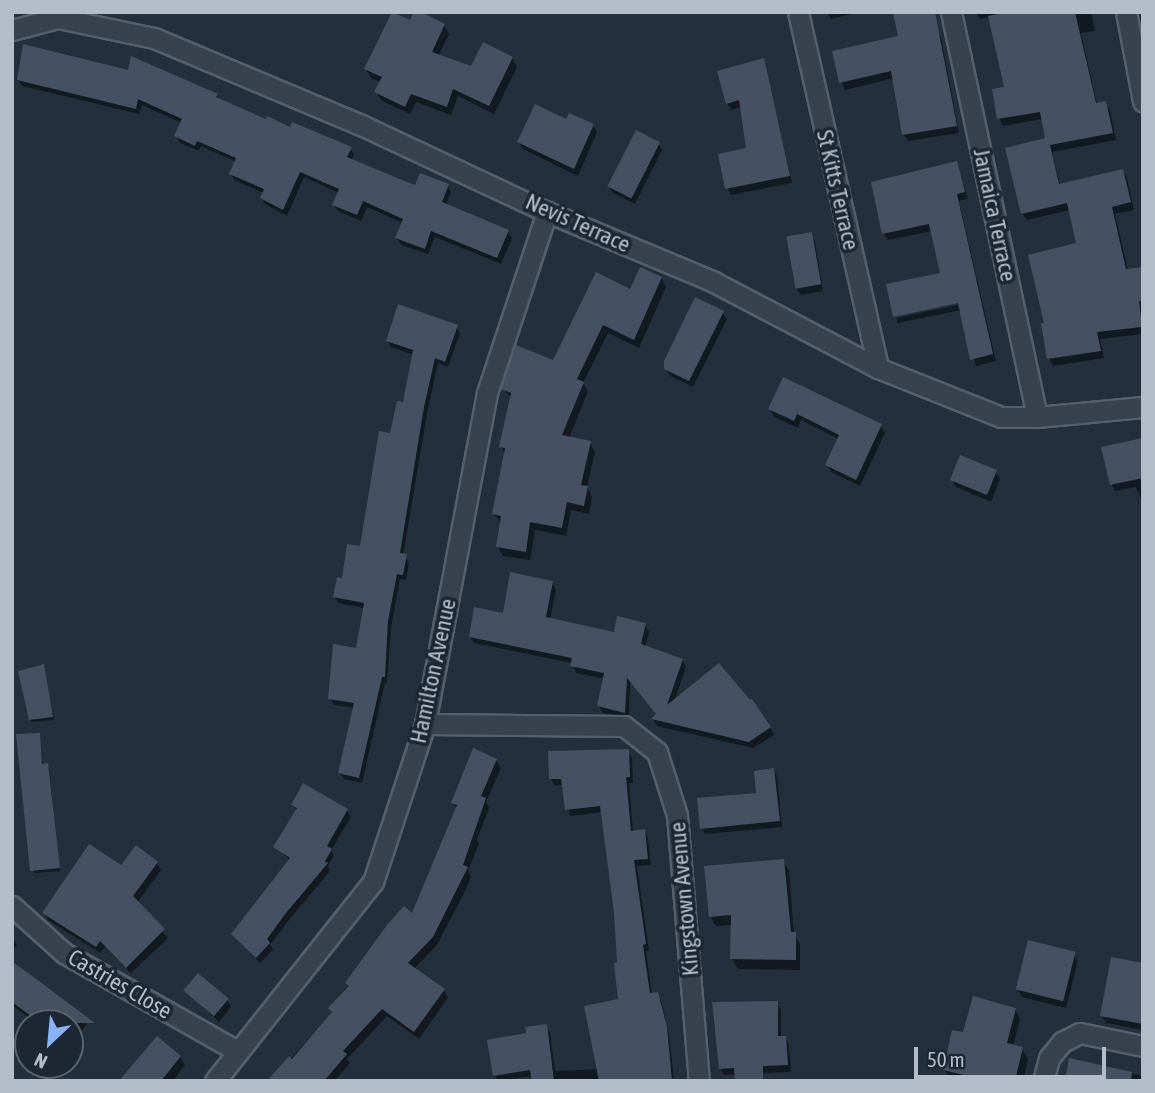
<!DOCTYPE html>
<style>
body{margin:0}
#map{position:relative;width:1155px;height:1093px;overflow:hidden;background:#242f3e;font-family:"Asap Condensed",sans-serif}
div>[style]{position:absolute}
.shadow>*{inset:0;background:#0007}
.building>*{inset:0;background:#455162;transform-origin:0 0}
.roads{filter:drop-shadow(2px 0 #565f6c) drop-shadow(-2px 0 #565f6c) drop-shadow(0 2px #565f6c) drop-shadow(0 -2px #565f6c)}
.minor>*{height:19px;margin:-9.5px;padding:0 9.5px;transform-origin:9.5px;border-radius:9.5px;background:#38414e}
span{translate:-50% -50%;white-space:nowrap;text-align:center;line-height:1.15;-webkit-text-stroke:7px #1d2633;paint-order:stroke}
.street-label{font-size:23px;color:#b4bcc9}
.frame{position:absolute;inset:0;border:14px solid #b4bcc9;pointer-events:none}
.north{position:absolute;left:14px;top:1009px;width:70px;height:70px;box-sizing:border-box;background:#1d2633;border:2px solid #59626f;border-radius:50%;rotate:206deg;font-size:19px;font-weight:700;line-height:28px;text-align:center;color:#b4bcc9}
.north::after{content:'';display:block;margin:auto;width:24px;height:32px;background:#8ab4f8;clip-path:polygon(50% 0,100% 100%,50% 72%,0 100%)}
.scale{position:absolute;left:914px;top:1047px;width:192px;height:32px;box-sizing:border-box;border:4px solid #b4bcc9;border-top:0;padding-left:9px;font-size:21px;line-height:24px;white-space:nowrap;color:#b4bcc9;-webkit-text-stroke:5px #1d2633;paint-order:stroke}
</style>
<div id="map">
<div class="shadow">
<div style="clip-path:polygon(827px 12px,860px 12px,831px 19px)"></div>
<div style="clip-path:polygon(976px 12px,1091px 12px,1095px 31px,1081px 33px,1097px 104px,1105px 103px,1110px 110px,1116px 140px,1052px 152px,1060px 185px,1123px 171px,1127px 178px,1134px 210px,1115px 214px,1128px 270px,1143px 268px,1143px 334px,1100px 339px,1104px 358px,1053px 366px,1049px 359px,1043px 325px,1078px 244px,1070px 210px,1027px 220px,1022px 213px,1047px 139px,1043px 119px,1003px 126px,999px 118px,1006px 89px,990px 17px,980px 19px)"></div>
<div style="clip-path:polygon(411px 22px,444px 26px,449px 34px,438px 56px,472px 68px,512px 58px,517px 67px,494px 114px,458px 96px,451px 115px,416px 102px,410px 114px,382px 101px,376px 92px,381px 82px,371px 78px,366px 69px)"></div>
<div style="clip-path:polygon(937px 30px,941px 37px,959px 133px,908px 141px,903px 134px,894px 78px,845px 90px,841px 82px,900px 37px)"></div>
<div style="clip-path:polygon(763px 60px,792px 183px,731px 195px,727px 188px,748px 149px,741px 107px,731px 110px,727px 103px)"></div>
<div style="clip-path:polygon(18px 80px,217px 95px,220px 100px,291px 129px,350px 148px,354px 155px,351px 161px,416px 187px,448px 186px,451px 192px,446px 205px,508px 232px,512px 238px,501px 264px,435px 237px,428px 254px,401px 245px,397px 238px,403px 223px,367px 207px,361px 221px,338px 211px,334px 205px,339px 193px,304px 177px,287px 216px,265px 204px,262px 198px,264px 193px,234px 180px,231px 174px,236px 162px,201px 146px,199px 151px,180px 143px,176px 136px,182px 123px,142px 105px,139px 114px,22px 86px)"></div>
<div style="clip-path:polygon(593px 125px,597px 132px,578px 176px,523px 149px,519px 142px)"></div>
<div style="clip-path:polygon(658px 143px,662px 150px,635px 204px,613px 193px,609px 186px)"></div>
<div style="clip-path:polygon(956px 163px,968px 199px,959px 201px,996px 361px,976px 366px,961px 310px,898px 323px,896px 318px,967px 303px,942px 275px,932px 231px,888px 240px,884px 233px)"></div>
<div style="clip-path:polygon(811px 234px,815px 241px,823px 291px,801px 295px,796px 288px)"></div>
<div style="clip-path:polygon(661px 278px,666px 287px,639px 348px,608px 333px,583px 383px,588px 392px,569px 438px,590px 443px,595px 452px,587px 487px,592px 497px,589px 514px,571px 510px,566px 536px,535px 530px,530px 560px,503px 556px,498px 547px,502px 524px,494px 514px,505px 454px,501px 446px,512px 399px,503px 389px,554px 362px,631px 291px)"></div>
<div style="clip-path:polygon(722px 312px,727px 319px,693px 387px,670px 376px,666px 369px)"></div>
<div style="clip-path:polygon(456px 326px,460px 333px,448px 367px,438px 363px,427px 414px,403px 555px,409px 562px,406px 580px,400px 579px,391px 628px,387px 683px,385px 682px,362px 783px,344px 779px,340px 773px,355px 708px,334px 705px,330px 698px,357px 650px,364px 608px,338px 603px,335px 597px,361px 548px,391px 435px,404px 404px,414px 355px,391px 347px,388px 341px)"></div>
<div style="clip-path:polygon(770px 409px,881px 426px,885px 433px,860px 486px,831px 472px,827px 465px,839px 439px,801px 420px,798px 428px,774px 417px)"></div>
<div style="clip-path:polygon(1143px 440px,1143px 504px,1136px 487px,1115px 491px,1111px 484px)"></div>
<div style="clip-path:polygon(996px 472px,1000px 479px,991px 502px,956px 487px,952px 480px)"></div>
<div style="clip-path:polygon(552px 582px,556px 590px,550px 619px,615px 634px,645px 625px,649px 632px,645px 647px,682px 660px,686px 667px,674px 702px,770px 728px,774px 735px,753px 748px,657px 726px,653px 719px,658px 715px,630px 682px,629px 719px,603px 713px,599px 706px,605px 679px,576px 673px,572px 663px,474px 643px,470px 636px)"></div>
<div style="clip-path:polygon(44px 669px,54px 720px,32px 722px,30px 719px)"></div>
<div style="clip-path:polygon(39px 734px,43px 765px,49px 768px,60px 871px,34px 873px)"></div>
<div style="clip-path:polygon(628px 751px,632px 758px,633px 783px,629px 783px,633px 832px,644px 831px,648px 838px,651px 865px,637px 866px,649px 951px,646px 951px,652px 995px,657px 994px,661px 1000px,669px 1035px,674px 1078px,660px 1081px,533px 1081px,533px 1076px,498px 1081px,495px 1075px,528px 1035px,546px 1026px,550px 1033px,555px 1071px,599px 1069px,620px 1001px,616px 913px,603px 812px,570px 816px,564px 785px,554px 785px,551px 779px)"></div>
<div style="clip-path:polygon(496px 760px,501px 768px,486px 802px,489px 808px,477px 839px,479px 844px,468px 871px,471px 876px,467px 887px,437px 945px,414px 969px,444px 990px,448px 998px,419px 1039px,387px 1016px,347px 1059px,350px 1063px,335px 1081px,270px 1081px,333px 1013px,330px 1008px,350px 988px,347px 983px,413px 916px,457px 809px,453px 803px)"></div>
<div style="clip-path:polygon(773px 770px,777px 776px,782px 827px,705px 834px,702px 828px,758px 794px)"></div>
<div style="clip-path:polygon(304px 786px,347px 811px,351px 817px,331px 850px,334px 856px,328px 866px,330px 871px,289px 920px,270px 945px,273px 950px,260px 963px,233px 934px,290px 860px,275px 847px,297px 811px,293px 805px)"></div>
<div style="clip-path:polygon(783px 861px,789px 871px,794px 934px,800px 944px,800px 970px,738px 969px,732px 959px,732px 925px,716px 926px,710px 916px)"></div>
<div style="clip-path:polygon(157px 863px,161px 870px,137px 903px,168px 938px,131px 973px,105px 947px,100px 953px,48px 920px,44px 913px,122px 868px)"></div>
<div style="clip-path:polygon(12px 937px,17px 945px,12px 951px)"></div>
<div style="clip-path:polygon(1074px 954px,1078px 961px,1066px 1008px,1022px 997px,1018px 989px)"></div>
<div style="clip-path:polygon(12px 961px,83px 1016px,87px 1023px,70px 1048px,70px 1023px,36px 1023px,12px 1005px)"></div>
<div style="clip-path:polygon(1143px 965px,1143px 1034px,1142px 1030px,1106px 1023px,1102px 1016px)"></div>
<div style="clip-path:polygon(186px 990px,227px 1000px,231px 1007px,219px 1022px)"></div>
<div style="clip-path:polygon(777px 1003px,781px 1010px,781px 1038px,785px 1038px,789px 1045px,791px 1072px,724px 1075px,720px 1068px,719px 1035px,714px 1027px,713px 1004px)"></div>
<div style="clip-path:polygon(1015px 1009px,1020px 1019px,1013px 1046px,1022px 1049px,1028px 1059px,1023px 1081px,950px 1079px,944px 1069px,965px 1034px)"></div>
<div style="clip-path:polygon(180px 1057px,185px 1065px,173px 1081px,120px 1081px)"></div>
<div style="clip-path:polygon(1071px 1060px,1143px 1076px,1143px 1081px,1067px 1081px)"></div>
</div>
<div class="building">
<div style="clip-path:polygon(392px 12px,410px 20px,414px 12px,421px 12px,445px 24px,432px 52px,471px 66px,483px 42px,513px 57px,489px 106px,453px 89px,447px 107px,411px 94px,405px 107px,374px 92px,382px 77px,364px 69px)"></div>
<div style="clip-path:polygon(893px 12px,935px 12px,957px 126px,902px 135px,891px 71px,839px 83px,832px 51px,898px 36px)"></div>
<div style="clip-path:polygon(1008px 12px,1075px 12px,1096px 103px,1106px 101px,1113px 133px,1050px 145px,1059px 184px,1123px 169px,1131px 202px,1112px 207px,1126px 269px,1143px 267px,1143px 301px,1139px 301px,1142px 327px,1097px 332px,1101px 351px,1047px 359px,1041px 323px,1044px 323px,1028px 255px,1076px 243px,1067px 203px,1021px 214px,1005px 148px,1045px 138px,1040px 112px,997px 119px,992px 89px,1004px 87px,988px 16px)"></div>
<div style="clip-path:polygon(23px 44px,128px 70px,131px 56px,218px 94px,216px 97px,266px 119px,267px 116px,290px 127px,292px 122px,352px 147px,347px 157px,397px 178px,415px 185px,420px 173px,449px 184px,442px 202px,509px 230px,497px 258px,431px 231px,425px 249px,395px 238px,403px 219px,363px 201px,357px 215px,332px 205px,339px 189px,300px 172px,283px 210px,260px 198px,264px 189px,229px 174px,236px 158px,197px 141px,195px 146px,174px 136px,182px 119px,138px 99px,136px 109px,17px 80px)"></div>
<div style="clip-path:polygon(764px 58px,790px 176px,725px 189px,718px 154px,746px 148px,739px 100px,726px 104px,717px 71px)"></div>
<div style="clip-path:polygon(535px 104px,566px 119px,569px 113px,594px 124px,574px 169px,517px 142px)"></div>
<div style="left:636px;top:130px;width:27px;height:63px;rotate:27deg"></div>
<div style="clip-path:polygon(957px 161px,965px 192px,957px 194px,993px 354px,970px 360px,958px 303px,893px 317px,886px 284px,940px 273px,929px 224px,882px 234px,871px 182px)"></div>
<div style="left:812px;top:232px;width:53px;height:26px;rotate:80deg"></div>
<div style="clip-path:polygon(640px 267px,662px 277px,634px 340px,603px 325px,577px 379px,584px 382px,562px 435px,591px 441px,581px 485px,588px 486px,584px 506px,567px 502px,562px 528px,530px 522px,526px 552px,496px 547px,501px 516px,492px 514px,505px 448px,499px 447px,511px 393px,501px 389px,516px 345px,553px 360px,596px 272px,630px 289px)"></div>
<div style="clip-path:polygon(695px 297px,724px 311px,689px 381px,664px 369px,664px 361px)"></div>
<div style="clip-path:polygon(398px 304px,458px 325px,445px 362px,435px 358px,424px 407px,400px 553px,407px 554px,403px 575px,397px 574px,388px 621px,385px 677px,382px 677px,359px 778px,338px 773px,354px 703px,328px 699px,333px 644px,356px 648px,364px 603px,333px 597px,337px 577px,342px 578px,347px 544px,360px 546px,379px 431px,390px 433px,397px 401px,403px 402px,413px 350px,386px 341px)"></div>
<div style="clip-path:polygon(783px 377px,882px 424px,856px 480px,825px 465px,839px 435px,797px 414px,794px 421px,768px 409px)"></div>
<div style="clip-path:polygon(1143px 438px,1143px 478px,1110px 485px,1101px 447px)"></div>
<div style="left:960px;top:455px;width:40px;height:27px;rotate:22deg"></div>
<div style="clip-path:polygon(510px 572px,553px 581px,546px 617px,614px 632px,617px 616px,646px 623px,641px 644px,683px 659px,667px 705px,719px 663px,750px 700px,752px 699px,771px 727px,749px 742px,651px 719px,656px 714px,627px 678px,625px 713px,597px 706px,604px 673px,570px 666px,572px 658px,469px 637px,474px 607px,503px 613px)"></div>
<div style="clip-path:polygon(44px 664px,53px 717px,29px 720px,18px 671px)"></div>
<div style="clip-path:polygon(40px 733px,42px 764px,48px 763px,60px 868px,30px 871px,16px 734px)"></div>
<div style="clip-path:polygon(473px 748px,497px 759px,481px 796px,486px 798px,463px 865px,468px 867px,433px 937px,408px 963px,445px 989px,414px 1032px,382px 1009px,343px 1051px,347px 1054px,324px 1081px,267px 1081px,289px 1056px,292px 1059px,332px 1012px,328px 1008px,349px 986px,345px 983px,387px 925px,404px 906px,412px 913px,457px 805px,451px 803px)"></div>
<div style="clip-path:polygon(629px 749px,630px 777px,626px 777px,631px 831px,645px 829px,648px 859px,634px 860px,646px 944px,643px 945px,650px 993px,658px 992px,667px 1027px,672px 1081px,599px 1081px,584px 1006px,618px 999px,614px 963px,617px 962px,614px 913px,600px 806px,565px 810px,561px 779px,549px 779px,548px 751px)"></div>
<div style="clip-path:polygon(774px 768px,780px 821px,700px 829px,697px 798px,756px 793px,754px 771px)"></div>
<div style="clip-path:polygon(303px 783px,348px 809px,327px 846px,332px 849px,325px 861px,328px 863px,286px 913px,267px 939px,270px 943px,256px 958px,231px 934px,290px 858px,273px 847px,297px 808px,291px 805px)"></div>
<div style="clip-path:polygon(89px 844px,121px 865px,136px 845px,158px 862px,133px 896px,165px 929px,126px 968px,100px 941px,96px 947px,42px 913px)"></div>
<div style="clip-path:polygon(784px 859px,791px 932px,796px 932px,796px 960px,730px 959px,731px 915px,709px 917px,704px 866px)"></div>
<div style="left:1028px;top:940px;width:49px;height:51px;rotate:14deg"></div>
<div style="clip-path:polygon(1111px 957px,1143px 963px,1143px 1024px,1100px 1016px)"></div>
<div style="clip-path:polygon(12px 961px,95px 1023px,40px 1023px,12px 1002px)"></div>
<div style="left:198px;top:973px;width:40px;height:23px;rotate:40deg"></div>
<div style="clip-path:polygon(973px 996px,1016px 1008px,1007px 1043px,1023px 1047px,1015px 1081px,989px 1081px,943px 1070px,952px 1030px,963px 1032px)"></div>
<div style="clip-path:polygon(778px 1001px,778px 1036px,786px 1036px,788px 1065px,763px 1066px,763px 1081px,735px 1081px,734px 1068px,719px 1069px,712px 1002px)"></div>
<div style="clip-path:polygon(547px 1024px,554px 1081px,532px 1081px,530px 1070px,493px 1076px,487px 1040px,526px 1033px,525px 1027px)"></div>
<div style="clip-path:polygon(157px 1036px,181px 1056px,161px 1081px,119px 1081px)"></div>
<div style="clip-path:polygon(1069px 1058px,1132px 1072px,1131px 1081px,1065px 1081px)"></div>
</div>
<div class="roads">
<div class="minor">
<div style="left:798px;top:12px;width:365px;rotate:77.3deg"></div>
<div style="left:951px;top:12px;width:414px;rotate:78deg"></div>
<div style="left:1126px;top:12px;width:91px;rotate:79.2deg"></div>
<div style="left:12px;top:30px;width:48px;rotate:-14.6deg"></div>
<div style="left:58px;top:18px;width:98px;rotate:11.8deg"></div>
<div style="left:154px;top:38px;width:225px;rotate:22.8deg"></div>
<div style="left:361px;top:125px;width:205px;rotate:25.1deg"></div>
<div style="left:547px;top:212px;width:181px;rotate:22.7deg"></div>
<div style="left:714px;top:282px;width:185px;rotate:27.7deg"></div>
<div style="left:878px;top:368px;width:132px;rotate:21.7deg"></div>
<div style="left:1001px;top:417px;width:36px"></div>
<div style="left:1037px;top:417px;width:106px;rotate:-5.4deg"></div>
<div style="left:425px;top:724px;width:199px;rotate:0.6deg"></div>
<div style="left:624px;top:726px;width:42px;rotate:38.2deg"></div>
<div style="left:657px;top:752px;width:66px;rotate:72.4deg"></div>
<div style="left:677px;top:815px;width:267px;rotate:85.3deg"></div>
<div style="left:12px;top:906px;width:70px;rotate:42.1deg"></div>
<div style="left:64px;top:953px;width:199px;rotate:29.5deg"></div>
<div style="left:215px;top:1081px;width:254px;rotate:-51.6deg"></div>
<div style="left:373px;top:882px;width:166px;rotate:-71.8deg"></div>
<div style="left:425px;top:724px;width:337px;rotate:-79.4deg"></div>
<div style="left:487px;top:393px;width:191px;rotate:-71.7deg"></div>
<div style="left:1043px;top:1081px;width:24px;rotate:-75deg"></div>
<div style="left:1049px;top:1058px;width:21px;rotate:-51deg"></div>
<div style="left:1062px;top:1042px;width:20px;rotate:-27deg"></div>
<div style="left:1080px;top:1033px;width:64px;rotate:11.7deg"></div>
</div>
</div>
<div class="street-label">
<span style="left:838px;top:190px;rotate:77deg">St Kitts Terrace</span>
<span style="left:995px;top:215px;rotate:78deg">Jamaica Terrace</span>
<span style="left:578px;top:223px;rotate:24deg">Nevis Terrace</span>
<span style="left:433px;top:671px;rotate:-78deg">Hamilton Avenue</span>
<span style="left:684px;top:899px;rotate:-95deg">Kingstown Avenue</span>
<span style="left:120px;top:984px;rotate:30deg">Castries Close</span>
</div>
<div class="frame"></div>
<div class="north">N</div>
<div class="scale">50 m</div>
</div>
